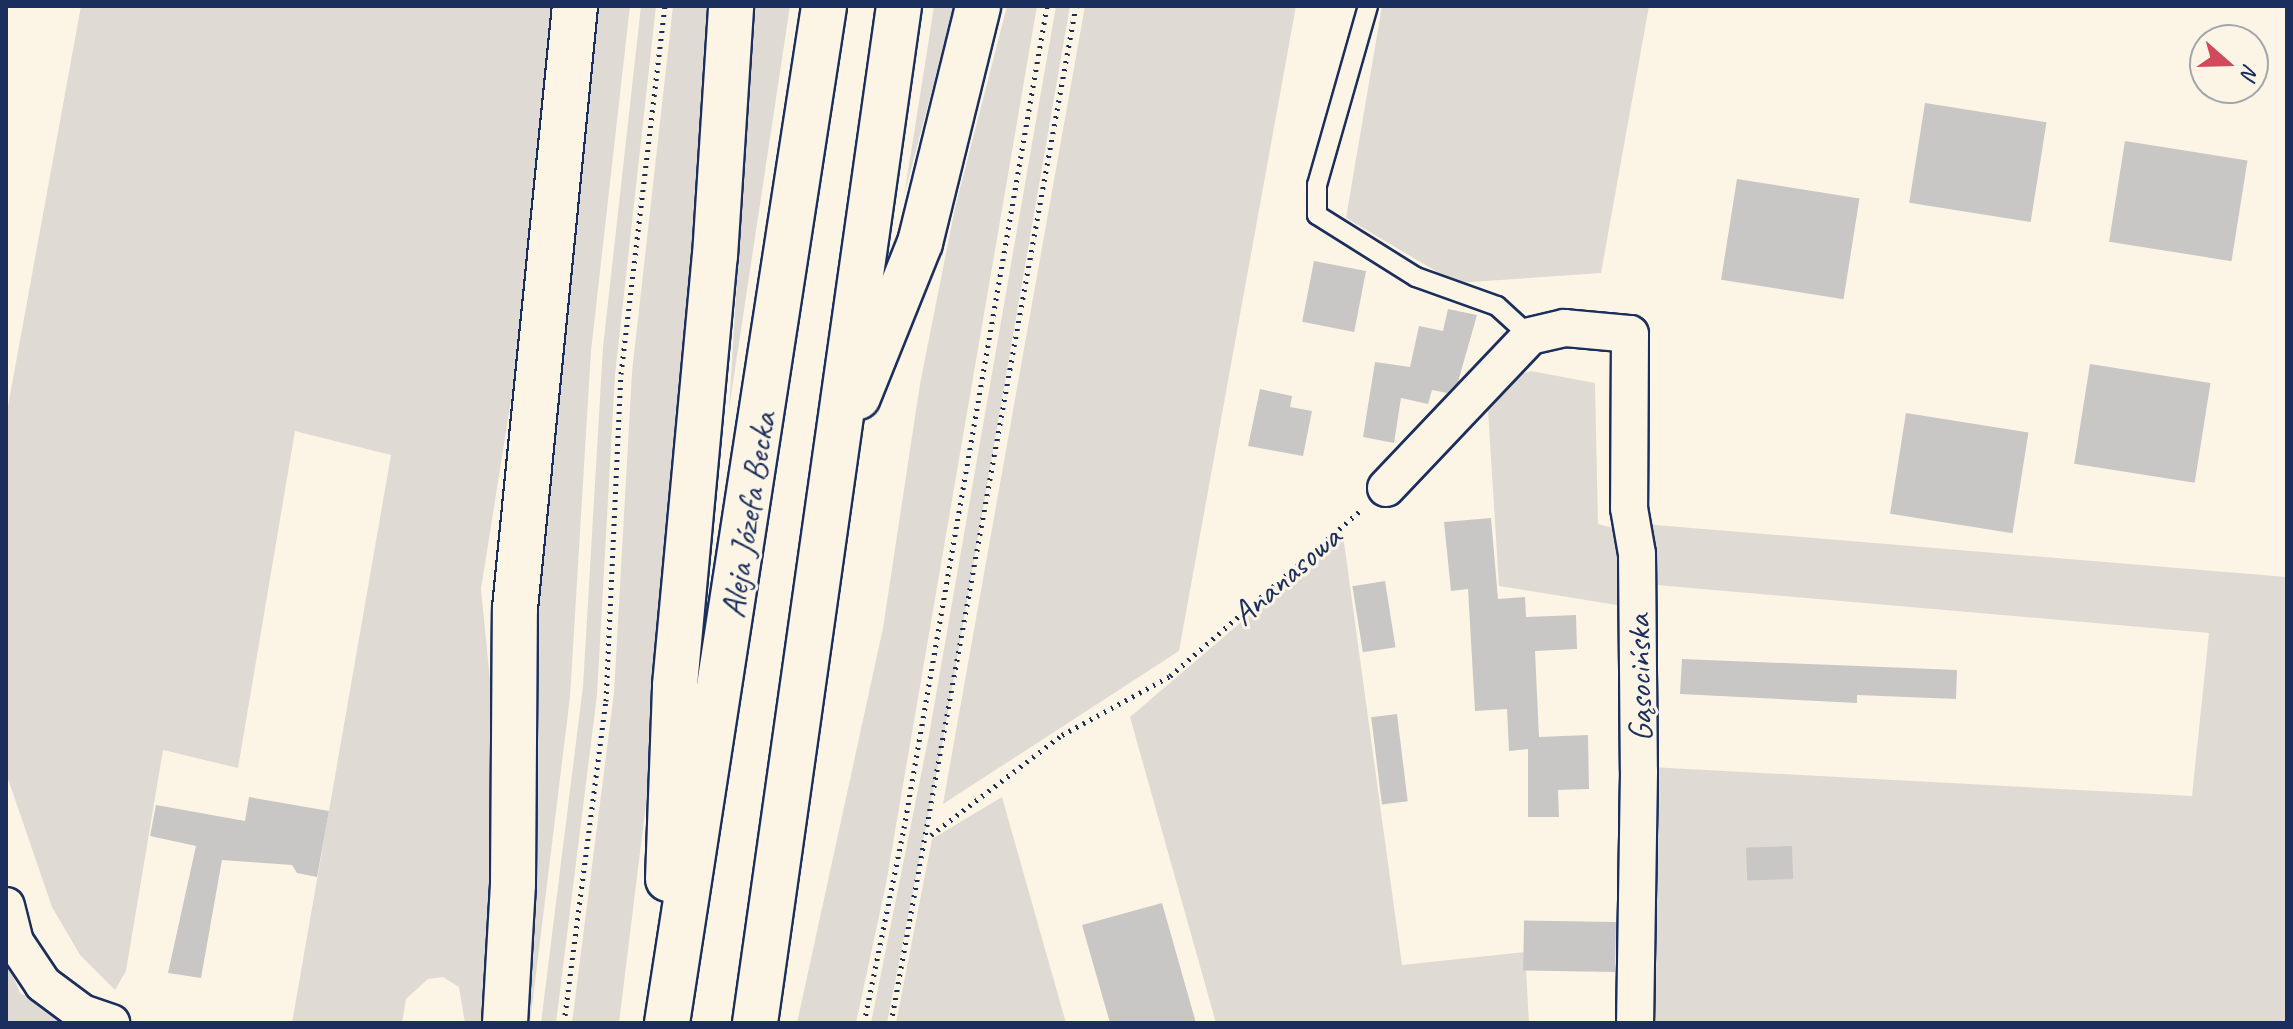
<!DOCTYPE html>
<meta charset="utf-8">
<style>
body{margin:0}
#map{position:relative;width:2293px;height:1029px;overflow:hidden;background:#fcf5e5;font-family:Caveat,sans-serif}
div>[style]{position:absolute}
.green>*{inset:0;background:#dfdbd4}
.building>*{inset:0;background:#c8c7c6;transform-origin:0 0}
.path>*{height:5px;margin-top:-2.5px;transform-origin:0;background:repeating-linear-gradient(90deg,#1b2f5e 0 2px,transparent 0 8px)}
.roads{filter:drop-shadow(2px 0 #1b2f5e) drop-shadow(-2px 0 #1b2f5e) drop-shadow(0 2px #1b2f5e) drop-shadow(0 -2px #1b2f5e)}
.lane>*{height:18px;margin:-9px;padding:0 9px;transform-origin:9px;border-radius:9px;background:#fcf5e5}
.street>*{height:36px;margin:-18px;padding:0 18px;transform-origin:18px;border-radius:18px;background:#fcf5e5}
.secondary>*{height:44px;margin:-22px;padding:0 22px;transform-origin:22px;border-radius:22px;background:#fcf5e5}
.primary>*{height:44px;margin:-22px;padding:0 22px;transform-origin:22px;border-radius:22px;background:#fcf5e5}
span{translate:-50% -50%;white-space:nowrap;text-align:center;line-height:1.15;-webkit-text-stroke:6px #fcf5e5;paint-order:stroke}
.street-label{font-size:34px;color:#1b2f5e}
.frame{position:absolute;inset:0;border:8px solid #1b2f5e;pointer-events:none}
.north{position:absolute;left:2189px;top:24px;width:80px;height:80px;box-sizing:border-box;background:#fcf5e5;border:2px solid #a2a6af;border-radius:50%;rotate:110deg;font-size:22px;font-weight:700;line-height:32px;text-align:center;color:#1b2f5e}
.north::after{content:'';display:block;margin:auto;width:28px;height:36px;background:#d1495b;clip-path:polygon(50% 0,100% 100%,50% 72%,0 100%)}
</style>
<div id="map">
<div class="green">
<div style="clip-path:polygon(81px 6px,552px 6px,537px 236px,481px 589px,498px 761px,488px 1023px,465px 1023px,459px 987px,443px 977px,428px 979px,406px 999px,402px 1023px,292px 1023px,391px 455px,295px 431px,238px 768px,163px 750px,126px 971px,115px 990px,80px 955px,52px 907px,6px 773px,6px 417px)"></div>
<div style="clip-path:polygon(592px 6px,630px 6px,591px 351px,570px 697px,530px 1023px,519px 1023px,531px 627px)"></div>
<div style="clip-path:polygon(641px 6px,656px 6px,615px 375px,597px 695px,556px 1023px,541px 1023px,583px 686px,603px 347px)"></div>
<div style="clip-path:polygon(673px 6px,710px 6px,655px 731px,619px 1023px,572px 1023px,614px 693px,632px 372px)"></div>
<div style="clip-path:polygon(754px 6px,790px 6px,729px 409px,748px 104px)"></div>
<div style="clip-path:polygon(934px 6px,954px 6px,904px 196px,926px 58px)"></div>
<div style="clip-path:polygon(1007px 6px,1037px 6px,886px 884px,856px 1023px,797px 1023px,883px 628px,920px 384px,955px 208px)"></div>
<div style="clip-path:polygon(1056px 6px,1070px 6px,943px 740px,887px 1023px,871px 1023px,929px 735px)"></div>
<div style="clip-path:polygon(1085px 6px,1296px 6px,1179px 651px,943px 804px)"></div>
<div style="clip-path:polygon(1382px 6px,1649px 6px,1601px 273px,1456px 283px,1346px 218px)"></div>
<div style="clip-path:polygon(1531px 371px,1595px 383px,1598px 524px,1617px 529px,1623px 606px,1499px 586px,1487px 394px,1503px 380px)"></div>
<div style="clip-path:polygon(1643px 524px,2287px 577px,2287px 1023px,1652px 1022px,1650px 767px,2192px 796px,2209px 633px,1645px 584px)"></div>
<div style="clip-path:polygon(1343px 535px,1402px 965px,1525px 952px,1529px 1023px,1216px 1023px,1130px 717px)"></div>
<div style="clip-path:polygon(1002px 797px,1066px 1023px,896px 1023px,932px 839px)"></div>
<div style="clip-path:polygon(6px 958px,20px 993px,78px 1023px,6px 1023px)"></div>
</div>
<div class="building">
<div style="left:1925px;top:103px;width:123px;height:101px;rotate:9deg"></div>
<div style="left:2125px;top:141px;width:124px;height:102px;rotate:9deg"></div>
<div style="left:1737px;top:179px;width:124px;height:102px;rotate:9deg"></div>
<div style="left:1314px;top:261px;width:53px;height:62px;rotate:11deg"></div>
<div style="clip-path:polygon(1448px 309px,1477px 315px,1458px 382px,1447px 393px,1432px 390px,1428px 404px,1401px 398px,1394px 443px,1363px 437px,1375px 362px,1410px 367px,1419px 326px,1443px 331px)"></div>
<div style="left:2090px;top:364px;width:122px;height:101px;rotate:9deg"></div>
<div style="clip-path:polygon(1260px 389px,1292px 396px,1290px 407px,1312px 411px,1303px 456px,1248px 446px)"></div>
<div style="left:1906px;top:413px;width:124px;height:102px;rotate:9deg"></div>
<div style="clip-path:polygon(1491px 518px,1498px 599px,1525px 597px,1526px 617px,1576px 615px,1577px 649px,1535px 651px,1539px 737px,1588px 735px,1589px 789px,1558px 790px,1559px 817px,1528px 817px,1528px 749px,1509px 751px,1507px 709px,1475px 711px,1468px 589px,1451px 591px,1444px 522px)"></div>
<div style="left:1385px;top:581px;width:67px;height:33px;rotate:81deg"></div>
<div style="clip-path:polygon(1682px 659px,1957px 670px,1956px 699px,1857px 695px,1857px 703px,1680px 694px)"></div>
<div style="left:1397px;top:714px;width:88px;height:26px;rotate:83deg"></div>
<div style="clip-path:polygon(249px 797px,329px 811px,317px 877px,297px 873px,292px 865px,222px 860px,201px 978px,168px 973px,196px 846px,150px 836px,156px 805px,245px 821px)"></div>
<div style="left:1792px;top:846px;width:33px;height:46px;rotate:88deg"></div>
<div style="clip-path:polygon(1162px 903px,1196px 1023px,1110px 1023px,1082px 925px)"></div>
<div style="left:1616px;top:922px;width:50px;height:92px;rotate:91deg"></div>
</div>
<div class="path">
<div style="left:931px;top:835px;width:165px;rotate:-37.4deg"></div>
<div style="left:1062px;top:735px;width:123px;rotate:-28.6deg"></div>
<div style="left:1170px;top:676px;width:253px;rotate:-41deg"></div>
<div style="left:564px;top:1023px;width:325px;rotate:-82.6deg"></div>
<div style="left:606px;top:701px;width:327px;rotate:-87.4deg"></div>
<div style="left:621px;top:374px;width:371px;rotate:-83.2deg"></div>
<div style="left:864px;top:1023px;width:199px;rotate:-78.4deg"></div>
<div style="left:904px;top:828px;width:834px;rotate:-80.13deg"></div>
<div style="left:891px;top:1023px;width:1034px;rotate:-79.69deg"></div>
</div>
<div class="roads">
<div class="lane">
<div style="left:1368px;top:6px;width:186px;rotate:105.9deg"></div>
<div style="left:1317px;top:185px;width:30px;rotate:90deg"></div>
<div style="left:1317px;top:215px;width:117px;rotate:32.1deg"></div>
<div style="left:1416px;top:277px;width:86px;rotate:19.7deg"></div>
<div style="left:1497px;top:306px;width:45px;rotate:42.3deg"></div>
</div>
<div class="street">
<div style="left:1386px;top:488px;width:209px;rotate:-46.5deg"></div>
<div style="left:1530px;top:336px;width:36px;rotate:-13deg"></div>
<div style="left:1565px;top:328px;width:65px;rotate:5.3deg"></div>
<div style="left:1630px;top:334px;width:174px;rotate:90.3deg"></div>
<div style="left:1629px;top:508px;width:47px;rotate:80.1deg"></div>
<div style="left:1637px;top:554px;width:218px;rotate:89.5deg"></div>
<div style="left:1639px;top:772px;width:251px;rotate:90.9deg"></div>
<div style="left:6px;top:906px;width:37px;rotate:76deg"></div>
<div style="left:15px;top:942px;width:50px;rotate:56.3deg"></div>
<div style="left:43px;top:984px;width:49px;rotate:36.6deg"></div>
<div style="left:82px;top:1013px;width:31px;rotate:19deg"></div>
</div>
<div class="secondary">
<div style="left:505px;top:1023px;width:139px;rotate:-86.7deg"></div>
<div style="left:513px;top:884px;width:276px;rotate:-89.6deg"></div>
<div style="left:515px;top:608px;width:605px;rotate:-84.31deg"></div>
</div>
<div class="primary">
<div style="left:858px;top:397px;width:166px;rotate:-68.1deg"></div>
<div style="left:920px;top:243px;width:244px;rotate:-76.2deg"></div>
<div style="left:668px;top:879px;width:194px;rotate:-87.9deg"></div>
<div style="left:675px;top:685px;width:431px;rotate:-84.7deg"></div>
<div style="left:715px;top:256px;width:251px;rotate:-86.3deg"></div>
<div style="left:667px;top:1023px;width:1029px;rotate:-81.22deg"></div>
<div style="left:755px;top:1023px;width:1027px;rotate:-81.94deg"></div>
</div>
</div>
<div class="street-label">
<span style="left:748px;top:515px;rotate:-81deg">Aleja Józefa Becka</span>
<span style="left:1286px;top:575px;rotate:-41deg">Ananasowa</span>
<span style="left:1639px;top:678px;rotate:-91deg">Gąsocińska</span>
</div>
<div class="frame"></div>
<div class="north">N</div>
</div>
